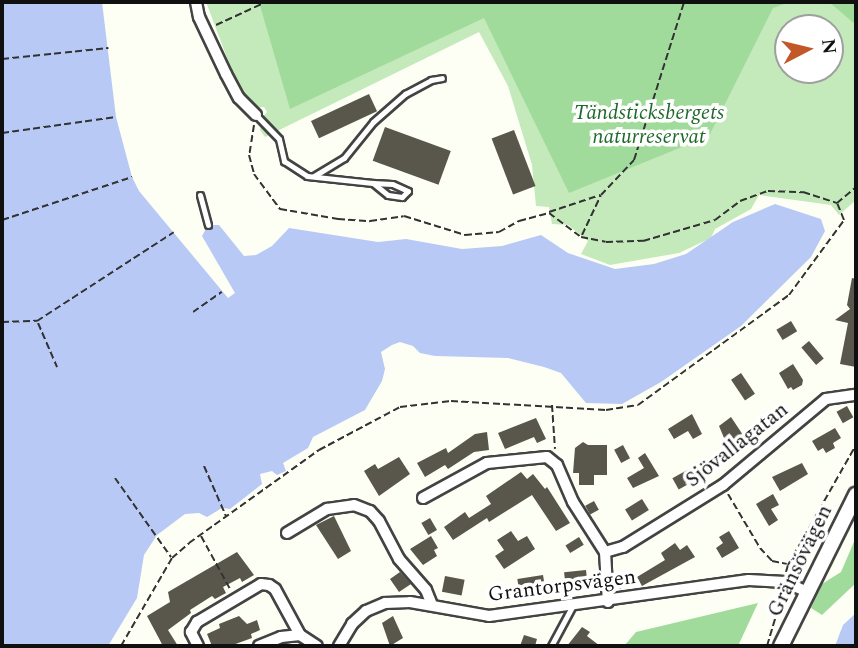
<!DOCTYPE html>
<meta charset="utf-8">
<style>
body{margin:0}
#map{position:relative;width:858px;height:648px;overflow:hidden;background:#fdfff4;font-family:Spectral,serif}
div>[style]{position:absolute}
.green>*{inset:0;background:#c4eabc}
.forest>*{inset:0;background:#a1db9b}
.water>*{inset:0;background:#b8c9f6}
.building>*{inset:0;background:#59564c;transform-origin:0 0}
.path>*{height:2px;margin-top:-1px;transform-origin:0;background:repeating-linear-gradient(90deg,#323232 0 7px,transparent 0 10.5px)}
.roads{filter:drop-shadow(2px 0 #434343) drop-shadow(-2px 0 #434343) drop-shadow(0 2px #434343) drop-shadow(0 -2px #434343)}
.service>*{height:5px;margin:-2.5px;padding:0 2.5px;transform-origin:2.5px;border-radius:2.5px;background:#fff}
.minor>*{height:10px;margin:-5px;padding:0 5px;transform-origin:5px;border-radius:5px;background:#fff}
.tertiary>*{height:14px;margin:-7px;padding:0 7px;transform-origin:7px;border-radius:7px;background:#fff}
span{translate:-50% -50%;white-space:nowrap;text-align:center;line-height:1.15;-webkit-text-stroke:7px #fff;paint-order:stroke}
.park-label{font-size:21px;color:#1f692a;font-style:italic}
.street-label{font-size:21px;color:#101010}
.frame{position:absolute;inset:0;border:4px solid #101010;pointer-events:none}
.north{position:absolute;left:774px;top:14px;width:70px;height:70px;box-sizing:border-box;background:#fff;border:2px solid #9f9f9f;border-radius:50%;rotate:83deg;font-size:19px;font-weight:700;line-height:28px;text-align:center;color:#101010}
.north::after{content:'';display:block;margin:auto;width:24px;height:32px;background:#c25727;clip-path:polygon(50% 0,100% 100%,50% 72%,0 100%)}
</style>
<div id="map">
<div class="green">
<div style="clip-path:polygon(evenodd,206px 2px,856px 2px,856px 200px,839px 215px,831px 205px,759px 195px,751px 209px,715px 229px,711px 238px,679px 253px,610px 265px,581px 254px,588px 241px,568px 225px,552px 224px,549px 207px,536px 206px,532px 165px,508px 86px,479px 32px,265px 137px,260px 130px,262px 117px,267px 112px,264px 107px,253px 108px,235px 79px,206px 2px,788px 28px,830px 28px,830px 70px,788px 70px,788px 28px)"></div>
</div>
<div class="forest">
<div style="clip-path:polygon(259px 2px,790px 2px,773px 8px,709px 136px,569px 193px,484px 18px,290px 109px)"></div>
<div style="clip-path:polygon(829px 2px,856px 2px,856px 25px)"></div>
<div style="clip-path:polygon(856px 537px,856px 583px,822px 615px,811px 608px,822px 584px,841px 572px)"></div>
<div style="clip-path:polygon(758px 603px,738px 646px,624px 646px,636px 632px)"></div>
</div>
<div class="water">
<div style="clip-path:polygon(2px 2px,102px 2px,116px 117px,132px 177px,139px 191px,228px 298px,235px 293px,202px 236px,208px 225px,219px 225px,244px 256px,256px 255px,272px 246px,289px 228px,378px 242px,406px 239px,462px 249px,502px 246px,541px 235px,568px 253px,615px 269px,654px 264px,686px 254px,733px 222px,775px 204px,821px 219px,825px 231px,811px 257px,741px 326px,661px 382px,622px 404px,586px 403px,561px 373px,544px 367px,508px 358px,435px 356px,420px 353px,413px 346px,400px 342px,392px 345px,381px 352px,385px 369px,382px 381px,365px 410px,313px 437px,308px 448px,283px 463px,286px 471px,277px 475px,272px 471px,260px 474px,262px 484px,230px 509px,222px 508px,207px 517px,199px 513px,185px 514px,157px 535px,144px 555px,137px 598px,108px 646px,2px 646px)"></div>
<div style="clip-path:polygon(856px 613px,856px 646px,835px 646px,843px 625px)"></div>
</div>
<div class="building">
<div style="left:369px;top:94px;width:19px;height:64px;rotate:65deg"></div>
<div style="left:385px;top:127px;width:70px;height:36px;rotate:20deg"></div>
<div style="left:514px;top:130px;width:60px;height:24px;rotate:69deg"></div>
<div style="clip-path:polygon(852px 278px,856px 279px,856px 367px,840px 364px,848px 323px,835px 320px,850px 309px,847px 305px)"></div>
<div style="left:791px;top:321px;width:12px;height:17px;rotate:59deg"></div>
<div style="left:809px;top:341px;width:23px;height:10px;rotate:50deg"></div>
<div style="clip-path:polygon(793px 364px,803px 380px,802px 385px,793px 390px,791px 387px,788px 389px,779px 373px)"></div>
<div style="left:741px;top:373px;width:25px;height:12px;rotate:56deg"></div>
<div style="left:847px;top:406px;width:13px;height:12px;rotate:61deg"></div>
<div style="clip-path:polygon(692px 414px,702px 434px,693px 439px,688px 431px,674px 439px,668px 429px)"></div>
<div style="clip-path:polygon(731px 417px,743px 435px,727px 445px,719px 426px)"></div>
<div style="clip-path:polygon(536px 418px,546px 439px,537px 443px,534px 437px,505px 449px,498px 433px)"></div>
<div style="clip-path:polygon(835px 428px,841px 438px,833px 443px,835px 448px,826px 453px,823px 448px,818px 451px,812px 441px)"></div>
<div style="clip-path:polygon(487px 432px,489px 450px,474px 452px,448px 469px,445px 465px,425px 477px,417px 463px,446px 448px,448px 453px,475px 434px)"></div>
<div style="clip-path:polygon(583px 442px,588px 445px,607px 445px,607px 475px,594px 475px,594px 485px,579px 485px,579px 473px,573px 473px,575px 448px)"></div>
<div style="left:623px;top:445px;width:15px;height:10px;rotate:62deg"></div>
<div style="clip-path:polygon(645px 453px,659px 476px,633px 488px,627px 478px,644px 468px,638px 458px)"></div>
<div style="clip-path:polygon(399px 457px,410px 474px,379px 496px,364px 471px,375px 464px,378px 469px)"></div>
<div style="clip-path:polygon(802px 463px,808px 474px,780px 491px,772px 477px)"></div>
<div style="left:689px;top:469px;width:13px;height:19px;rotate:61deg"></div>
<div style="clip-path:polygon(521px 472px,527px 479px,533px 474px,545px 489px,547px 487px,570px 523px,556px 531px,532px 495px,489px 522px,487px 518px,453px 540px,444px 527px,465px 512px,469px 518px,491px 504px,486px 496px)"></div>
<div style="clip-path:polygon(773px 494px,779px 505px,771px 509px,778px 520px,769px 526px,756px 504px)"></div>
<div style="left:642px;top:499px;width:13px;height:20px;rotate:58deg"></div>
<div style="left:594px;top:501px;width:10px;height:10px;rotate:61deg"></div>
<div style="clip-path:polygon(334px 516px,351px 551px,338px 559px,316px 525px)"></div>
<div style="left:430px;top:518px;width:14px;height:10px;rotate:60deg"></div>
<div style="clip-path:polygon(511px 531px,518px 541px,527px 536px,535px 549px,504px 569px,495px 556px,504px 550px,497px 540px)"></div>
<div style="clip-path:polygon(729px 531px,739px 548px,722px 558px,716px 548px,723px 543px,719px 537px)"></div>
<div style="clip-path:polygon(431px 536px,438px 548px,434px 550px,437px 556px,423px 565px,410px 549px)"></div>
<div style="left:579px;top:537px;width:9px;height:16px;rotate:58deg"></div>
<div style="clip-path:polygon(675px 543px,680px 550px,687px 545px,695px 557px,642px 586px,637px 577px,665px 560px,661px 553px)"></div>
<div style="clip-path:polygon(237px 552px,254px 575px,242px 582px,240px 578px,223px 587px,226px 593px,215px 599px,212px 596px,190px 610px,191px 613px,168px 630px,178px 646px,163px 646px,147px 616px,170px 602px,168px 592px)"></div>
<div style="left:586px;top:570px;width:18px;height:22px;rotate:84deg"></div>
<div style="clip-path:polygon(400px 572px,411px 584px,399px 592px,390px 579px)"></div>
<div style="clip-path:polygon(625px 573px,630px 582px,620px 589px,615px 580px)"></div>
<div style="left:543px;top:575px;width:20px;height:26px;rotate:81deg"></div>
<div style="left:445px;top:576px;width:20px;height:16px;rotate:11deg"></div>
<div style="clip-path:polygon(239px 616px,247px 624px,257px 620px,260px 630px,251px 634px,252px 638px,230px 646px,212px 646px,207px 634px,220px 628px,219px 624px)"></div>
<div style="clip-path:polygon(393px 616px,403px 638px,390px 646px,382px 623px)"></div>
<div style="clip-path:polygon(582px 627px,590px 632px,587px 636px,600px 646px,567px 646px)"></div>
<div style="clip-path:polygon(524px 635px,537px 639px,535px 646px,520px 646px)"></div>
</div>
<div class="path">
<div style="left:216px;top:25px;width:55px;rotate:-24.7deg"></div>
<div style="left:2px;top:59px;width:107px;rotate:-5.9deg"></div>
<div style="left:254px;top:125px;width:30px;rotate:99deg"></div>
<div style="left:249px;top:155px;width:20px;rotate:75deg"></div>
<div style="left:254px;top:174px;width:44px;rotate:53.4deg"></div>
<div style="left:280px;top:209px;width:59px;rotate:9.8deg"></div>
<div style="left:338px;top:219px;width:32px;rotate:4deg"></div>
<div style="left:370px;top:221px;width:34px;rotate:-8deg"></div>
<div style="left:404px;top:216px;width:64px;rotate:17.3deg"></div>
<div style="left:465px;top:235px;width:34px;rotate:-5deg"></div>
<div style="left:499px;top:232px;width:23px;rotate:-29deg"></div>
<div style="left:519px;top:221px;width:31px;rotate:-15deg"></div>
<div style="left:549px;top:213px;width:40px;rotate:37deg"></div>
<div style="left:581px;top:237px;width:25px;rotate:11deg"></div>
<div style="left:606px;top:242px;width:37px;rotate:-2deg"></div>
<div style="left:643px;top:241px;width:75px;rotate:-16.3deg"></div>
<div style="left:715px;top:220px;width:31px;rotate:-37deg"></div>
<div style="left:740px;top:201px;width:30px;rotate:-20deg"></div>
<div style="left:768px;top:191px;width:35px;rotate:2deg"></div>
<div style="left:803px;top:192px;width:36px;rotate:18deg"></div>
<div style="left:837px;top:203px;width:25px;rotate:-40deg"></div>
<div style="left:2px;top:133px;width:115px;rotate:-8deg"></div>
<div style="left:549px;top:212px;width:54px;rotate:-18.4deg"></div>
<div style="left:2px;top:220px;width:137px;rotate:-18.3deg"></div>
<div style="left:582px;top:235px;width:44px;rotate:-64.6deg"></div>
<div style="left:601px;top:195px;width:48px;rotate:-46.7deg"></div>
<div style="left:634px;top:160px;width:166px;rotate:-72.4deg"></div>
<div style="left:193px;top:312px;width:35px;rotate:-35deg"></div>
<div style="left:2px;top:322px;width:35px;rotate:-2deg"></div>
<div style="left:37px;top:321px;width:163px;rotate:-33deg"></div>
<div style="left:38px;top:323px;width:48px;rotate:66.6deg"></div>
<div style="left:552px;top:405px;width:44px;rotate:86.1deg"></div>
<div style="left:204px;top:466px;width:55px;rotate:66.3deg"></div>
<div style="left:115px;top:478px;width:97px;rotate:54.7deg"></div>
<div style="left:728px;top:494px;width:63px;rotate:59.3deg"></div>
<div style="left:760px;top:548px;width:18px;rotate:47deg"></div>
<div style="left:772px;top:561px;width:15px;rotate:11deg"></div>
<div style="left:201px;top:536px;width:60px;rotate:61.3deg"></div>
<div style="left:786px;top:572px;width:7px;rotate:-74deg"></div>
<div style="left:788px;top:565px;width:138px;rotate:-60.5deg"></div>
<div style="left:121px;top:646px;width:102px;rotate:-59.9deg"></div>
<div style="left:172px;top:558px;width:23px;rotate:-41deg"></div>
<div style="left:189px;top:543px;width:160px;rotate:-35.6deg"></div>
<div style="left:319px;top:450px;width:92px;rotate:-28deg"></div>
<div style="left:400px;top:407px;width:51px;rotate:-6.7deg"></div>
<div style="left:451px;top:401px;width:155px;rotate:3.3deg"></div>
<div style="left:606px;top:410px;width:32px;rotate:-9deg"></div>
<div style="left:638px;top:405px;width:187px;rotate:-36.1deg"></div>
<div style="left:789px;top:295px;width:93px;rotate:-53.7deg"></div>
<div style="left:844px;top:220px;width:18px;rotate:-112deg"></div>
<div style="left:767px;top:646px;width:56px;rotate:-73.5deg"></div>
</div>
<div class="roads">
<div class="service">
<div style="left:256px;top:115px;width:33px;rotate:46deg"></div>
<div style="left:279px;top:139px;width:23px;rotate:77deg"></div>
<div style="left:284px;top:161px;width:27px;rotate:33deg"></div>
<div style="left:307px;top:176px;width:66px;rotate:6.1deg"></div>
<div style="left:373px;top:183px;width:19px;rotate:39deg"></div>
<div style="left:388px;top:195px;width:14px;rotate:8deg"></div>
<div style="left:402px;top:197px;width:8px;rotate:-45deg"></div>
<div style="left:408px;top:191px;width:17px;rotate:-156deg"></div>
<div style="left:392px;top:184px;width:19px;rotate:-177deg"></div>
<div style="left:314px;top:176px;width:35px;rotate:-31deg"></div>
<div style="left:344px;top:158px;width:46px;rotate:-51.1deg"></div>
<div style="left:373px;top:122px;width:43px;rotate:-41.2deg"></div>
<div style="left:405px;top:94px;width:30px;rotate:-28deg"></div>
<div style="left:431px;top:80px;width:11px;rotate:-10deg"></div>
<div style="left:200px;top:195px;width:31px;rotate:75deg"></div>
<div style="left:551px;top:646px;width:44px;rotate:-61.7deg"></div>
</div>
<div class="minor">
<div style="left:196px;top:2px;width:15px;rotate:79deg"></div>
<div style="left:199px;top:17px;width:63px;rotate:64.7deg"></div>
<div style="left:226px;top:74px;width:27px;rotate:62deg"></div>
<div style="left:239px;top:98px;width:24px;rotate:45deg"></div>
<div style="left:423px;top:498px;width:73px;rotate:-28.7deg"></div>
<div style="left:487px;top:463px;width:60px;rotate:-5.7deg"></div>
<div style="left:547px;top:457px;width:13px;rotate:39deg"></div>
<div style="left:557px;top:465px;width:40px;rotate:66.6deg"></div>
<div style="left:573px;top:502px;width:59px;rotate:57.4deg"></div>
<div style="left:605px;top:552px;width:50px;rotate:86.6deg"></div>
<div style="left:287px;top:533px;width:47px;rotate:-31deg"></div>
<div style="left:327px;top:509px;width:27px;rotate:-8deg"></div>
<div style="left:354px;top:505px;width:17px;rotate:21deg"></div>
<div style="left:370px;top:511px;width:13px;rotate:48deg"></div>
<div style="left:379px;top:521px;width:43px;rotate:62.2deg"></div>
<div style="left:399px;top:559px;width:41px;rotate:48.9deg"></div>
<div style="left:426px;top:590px;width:16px;rotate:68deg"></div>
<div style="left:605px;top:552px;width:19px;rotate:-16deg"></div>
<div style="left:623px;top:547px;width:118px;rotate:-31.8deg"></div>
<div style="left:723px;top:485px;width:134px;rotate:-39.9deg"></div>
<div style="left:826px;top:399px;width:30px;rotate:-8deg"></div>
<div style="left:198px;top:646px;width:16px;rotate:-117deg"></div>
<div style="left:191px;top:632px;width:12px;rotate:-59deg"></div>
<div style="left:197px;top:622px;width:74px;rotate:-30.7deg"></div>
<div style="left:261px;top:584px;width:8px;rotate:7deg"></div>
<div style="left:269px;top:585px;width:7px;rotate:34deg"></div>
<div style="left:275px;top:589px;width:52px;rotate:61.5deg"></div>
<div style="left:300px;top:635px;width:20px;rotate:33deg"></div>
<div style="left:259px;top:646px;width:24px;rotate:-22deg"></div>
<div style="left:281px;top:637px;width:19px;rotate:-6deg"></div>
<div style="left:339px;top:646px;width:26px;rotate:-59deg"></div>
<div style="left:352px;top:624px;width:19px;rotate:-43deg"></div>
<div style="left:366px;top:611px;width:21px;rotate:-23deg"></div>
<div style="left:385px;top:603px;width:25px;rotate:-2deg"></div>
<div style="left:410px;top:602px;width:80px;rotate:10deg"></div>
<div style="left:489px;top:616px;width:262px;rotate:-7.9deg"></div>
<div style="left:749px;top:580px;width:36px;rotate:3deg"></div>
<div style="left:785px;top:582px;width:24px;rotate:24deg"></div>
</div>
<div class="tertiary">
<div style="left:781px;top:646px;width:169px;rotate:-63.6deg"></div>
</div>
</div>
<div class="park-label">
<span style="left:649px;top:125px">Tändsticksbergets<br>naturreservat</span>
</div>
<div class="street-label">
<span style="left:737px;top:445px;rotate:-38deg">Sjövallagatan</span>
<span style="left:800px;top:561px;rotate:-64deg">Gränsövägen</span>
<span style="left:562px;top:586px;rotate:-7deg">Grantorpsvägen</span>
</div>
<div class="frame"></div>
<div class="north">N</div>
</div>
